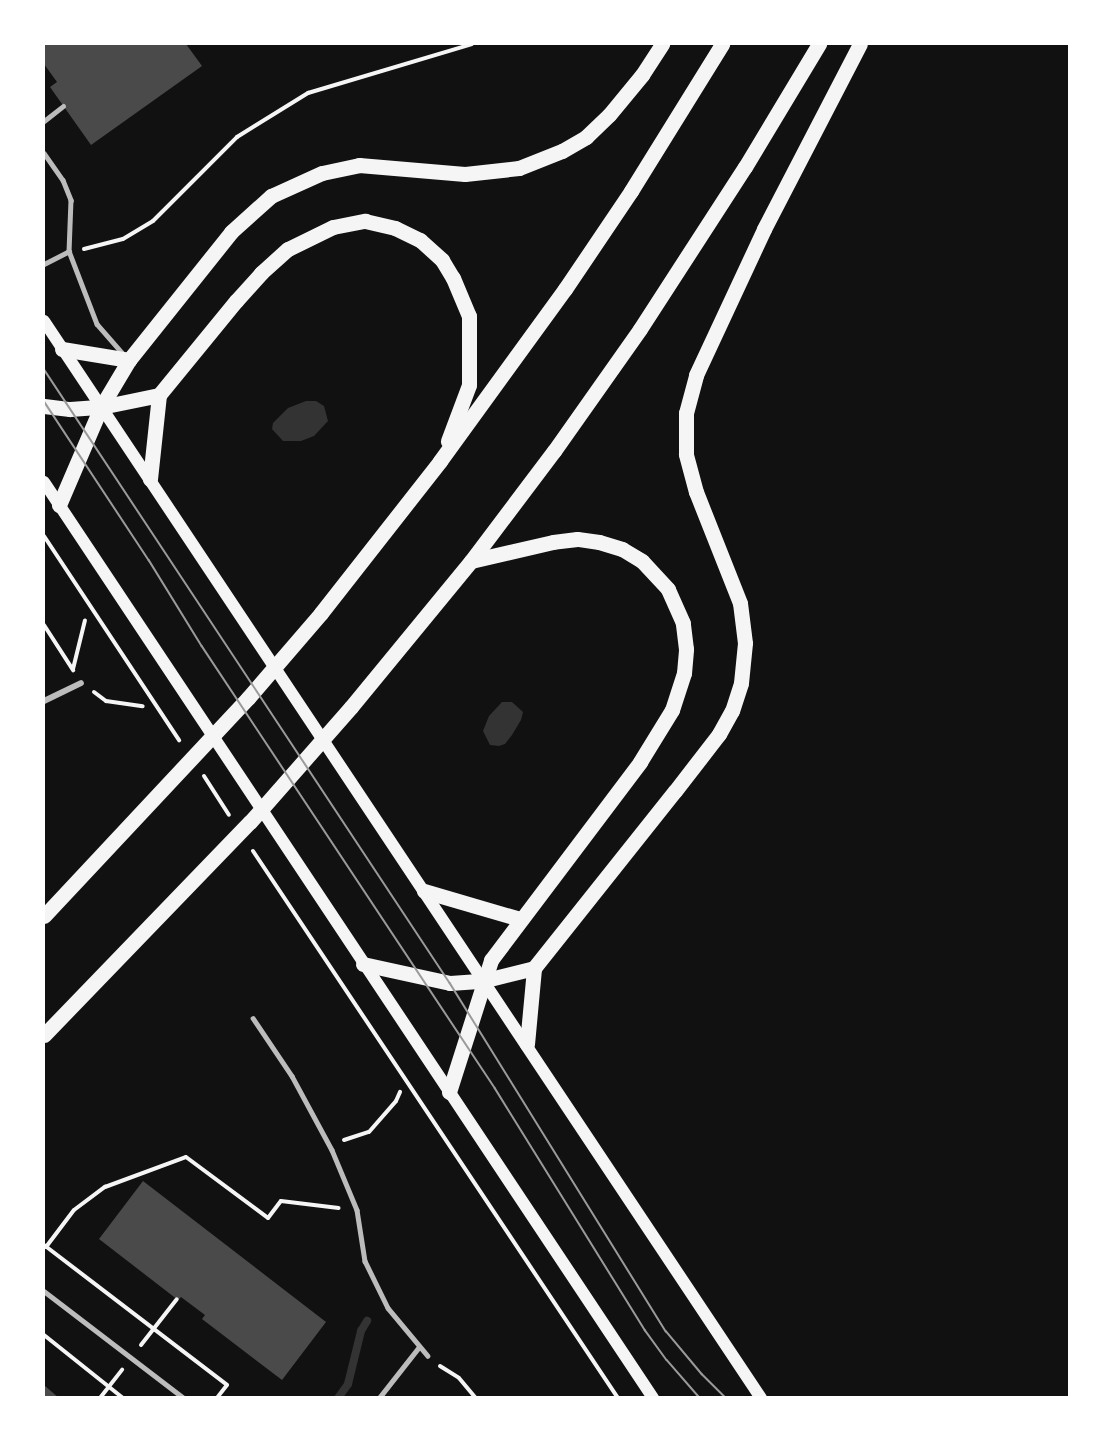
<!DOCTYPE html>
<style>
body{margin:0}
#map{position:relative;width:1113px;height:1441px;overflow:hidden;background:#111;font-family:Lato,sans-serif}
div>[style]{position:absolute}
.water>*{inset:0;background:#333}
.stream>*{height:8px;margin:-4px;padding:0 4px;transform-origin:4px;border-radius:4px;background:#333}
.building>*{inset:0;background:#4a4a4a}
.path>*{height:4px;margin:-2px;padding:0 2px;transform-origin:2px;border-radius:2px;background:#f5f5f5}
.service>*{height:4.5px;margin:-2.25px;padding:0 2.25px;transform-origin:2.25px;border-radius:2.25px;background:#bcbcbc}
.minor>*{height:6px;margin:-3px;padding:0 3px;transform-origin:3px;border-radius:3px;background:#bcbcbc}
.secondary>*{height:12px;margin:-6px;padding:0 6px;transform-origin:6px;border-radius:6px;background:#f5f5f5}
.primary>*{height:15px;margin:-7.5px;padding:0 7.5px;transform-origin:7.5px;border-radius:7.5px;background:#f5f5f5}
.tram>*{height:1.5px;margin:-0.75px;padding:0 0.75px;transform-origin:0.75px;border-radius:0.75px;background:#9a9a9a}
span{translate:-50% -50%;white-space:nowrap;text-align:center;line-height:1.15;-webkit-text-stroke:5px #fff;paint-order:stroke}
.frame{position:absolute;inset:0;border:45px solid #fff;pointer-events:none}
</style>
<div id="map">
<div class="water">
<div style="clip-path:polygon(306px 401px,316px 401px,324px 406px,328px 421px,314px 436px,301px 441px,283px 441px,272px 429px,273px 423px,288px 408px)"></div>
<div style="clip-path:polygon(502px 702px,512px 702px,523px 712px,521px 720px,512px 735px,505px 744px,499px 746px,490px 745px,483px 731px,489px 716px)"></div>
</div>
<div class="stream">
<div style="left:338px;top:1398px;width:17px;rotate:-54deg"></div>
<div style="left:348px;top:1384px;width:55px;rotate:-76.2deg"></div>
<div style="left:361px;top:1331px;width:12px;rotate:-59deg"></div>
</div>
<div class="building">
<div style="clip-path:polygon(44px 44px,186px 44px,202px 66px,91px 145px,50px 87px,57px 82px,44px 64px)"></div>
<div style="clip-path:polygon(143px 1181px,326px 1322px,282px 1380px,202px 1319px,205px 1315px,181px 1297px,178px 1300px,99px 1239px)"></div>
<div style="clip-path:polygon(44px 1385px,52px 1392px,59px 1398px,44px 1398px)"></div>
</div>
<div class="path">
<div style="left:84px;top:249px;width:40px;rotate:-14.4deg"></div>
<div style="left:123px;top:239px;width:35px;rotate:-31deg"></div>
<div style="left:153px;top:221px;width:119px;rotate:-45deg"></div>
<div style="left:237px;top:137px;width:84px;rotate:-31.8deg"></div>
<div style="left:308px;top:93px;width:171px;rotate:-16.6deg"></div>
<div style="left:44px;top:536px;width:245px;rotate:56.5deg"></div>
<div style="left:44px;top:625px;width:54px;rotate:57.2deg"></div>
<div style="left:73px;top:669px;width:50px;rotate:-76.2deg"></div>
<div style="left:94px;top:692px;width:15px;rotate:37deg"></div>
<div style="left:106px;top:701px;width:37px;rotate:8deg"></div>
<div style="left:204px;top:776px;width:46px;rotate:57.3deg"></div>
<div style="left:253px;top:851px;width:658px;rotate:56.29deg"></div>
<div style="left:344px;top:1140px;width:26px;rotate:-18deg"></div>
<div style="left:369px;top:1132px;width:41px;rotate:-48.9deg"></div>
<div style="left:396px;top:1101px;width:10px;rotate:-66deg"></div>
<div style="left:44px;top:1245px;width:230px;rotate:37.4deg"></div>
<div style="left:227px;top:1385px;width:16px;rotate:128deg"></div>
<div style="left:46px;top:1247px;width:46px;rotate:-52.9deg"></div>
<div style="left:74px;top:1210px;width:39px;rotate:-37deg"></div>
<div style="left:105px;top:1187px;width:86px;rotate:-20.3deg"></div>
<div style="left:186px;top:1157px;width:102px;rotate:36.6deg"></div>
<div style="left:268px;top:1218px;width:21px;rotate:-53deg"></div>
<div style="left:281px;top:1201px;width:58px;rotate:6.9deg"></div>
<div style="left:44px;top:1335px;width:101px;rotate:38.6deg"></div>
<div style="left:141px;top:1345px;width:58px;rotate:-52deg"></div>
<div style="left:440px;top:1366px;width:22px;rotate:32deg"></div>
<div style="left:459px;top:1378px;width:26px;rotate:50deg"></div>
<div style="left:100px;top:1398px;width:36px;rotate:-52deg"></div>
</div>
<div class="service">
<div style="left:44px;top:121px;width:24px;rotate:-38deg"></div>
<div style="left:44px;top:153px;width:33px;rotate:55deg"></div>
<div style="left:63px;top:180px;width:22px;rotate:68deg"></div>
<div style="left:71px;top:200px;width:51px;rotate:92.2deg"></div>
<div style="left:69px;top:251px;width:78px;rotate:69deg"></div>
<div style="left:97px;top:324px;width:41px;rotate:48.9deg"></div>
<div style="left:44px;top:264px;width:28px;rotate:-27deg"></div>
<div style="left:253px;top:1018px;width:70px;rotate:56.1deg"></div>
<div style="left:292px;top:1076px;width:84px;rotate:61.6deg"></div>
<div style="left:332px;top:1150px;width:65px;rotate:67.4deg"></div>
<div style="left:357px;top:1210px;width:52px;rotate:81.1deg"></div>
<div style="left:365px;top:1261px;width:52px;rotate:63.9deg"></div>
<div style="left:388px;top:1308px;width:62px;rotate:50.2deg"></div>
<div style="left:44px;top:1291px;width:176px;rotate:37.4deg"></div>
<div style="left:379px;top:1398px;width:65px;rotate:-51.9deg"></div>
</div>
<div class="minor">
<div style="left:44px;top:701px;width:41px;rotate:-25.9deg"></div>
</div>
<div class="secondary">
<div style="left:44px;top:321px;width:1294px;rotate:56.35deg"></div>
<div style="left:44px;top:482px;width:1100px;rotate:56.38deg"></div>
</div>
<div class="primary">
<div style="left:62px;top:349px;width:68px;rotate:9.3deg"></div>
<div style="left:44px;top:406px;width:26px;rotate:7deg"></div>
<div style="left:70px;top:409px;width:31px;rotate:-4deg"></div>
<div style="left:101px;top:407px;width:59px;rotate:-11.7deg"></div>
<div style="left:150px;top:479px;width:84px;rotate:-83.9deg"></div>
<div style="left:159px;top:395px;width:122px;rotate:-50.7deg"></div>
<div style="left:236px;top:301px;width:38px;rotate:-48deg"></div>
<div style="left:261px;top:273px;width:36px;rotate:-42deg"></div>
<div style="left:288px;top:249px;width:50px;rotate:-26.1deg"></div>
<div style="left:333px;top:227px;width:33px;rotate:-11deg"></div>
<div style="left:365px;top:221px;width:31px;rotate:13deg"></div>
<div style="left:395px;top:228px;width:28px;rotate:26deg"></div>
<div style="left:420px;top:240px;width:30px;rotate:42deg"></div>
<div style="left:442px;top:260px;width:21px;rotate:59deg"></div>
<div style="left:453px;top:278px;width:41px;rotate:67.2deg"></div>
<div style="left:469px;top:316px;width:69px;rotate:90deg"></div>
<div style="left:469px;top:385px;width:60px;rotate:110.6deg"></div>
<div style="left:59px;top:505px;width:107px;rotate:-66.8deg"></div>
<div style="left:101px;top:407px;width:55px;rotate:-59.2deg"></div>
<div style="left:129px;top:360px;width:164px;rotate:-51.4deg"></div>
<div style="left:231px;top:232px;width:54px;rotate:-42deg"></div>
<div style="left:271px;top:196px;width:56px;rotate:-24.3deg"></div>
<div style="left:322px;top:173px;width:38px;rotate:-12deg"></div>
<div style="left:359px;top:165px;width:106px;rotate:4.9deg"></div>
<div style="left:465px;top:174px;width:54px;rotate:-6.3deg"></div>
<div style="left:519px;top:168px;width:46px;rotate:-21.6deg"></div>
<div style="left:562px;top:151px;width:28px;rotate:-30deg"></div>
<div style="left:586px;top:137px;width:32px;rotate:-44deg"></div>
<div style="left:609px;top:115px;width:52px;rotate:-50.5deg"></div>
<div style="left:642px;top:75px;width:37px;rotate:-57deg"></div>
<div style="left:424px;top:891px;width:100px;rotate:16.3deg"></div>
<div style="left:44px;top:916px;width:299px;rotate:-46.9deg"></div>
<div style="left:248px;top:698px;width:112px;rotate:-49.3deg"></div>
<div style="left:321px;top:613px;width:193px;rotate:-51.9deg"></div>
<div style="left:440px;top:461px;width:213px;rotate:-54deg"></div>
<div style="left:565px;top:289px;width:118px;rotate:-56deg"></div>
<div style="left:631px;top:191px;width:173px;rotate:-58.2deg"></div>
<div style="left:363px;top:964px;width:89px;rotate:12.3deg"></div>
<div style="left:450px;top:983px;width:32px;rotate:-4deg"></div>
<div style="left:482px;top:981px;width:54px;rotate:-14deg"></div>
<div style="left:44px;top:1035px;width:296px;rotate:-46deg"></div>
<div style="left:250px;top:822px;width:153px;rotate:-48.7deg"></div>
<div style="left:351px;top:707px;width:189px;rotate:-50.6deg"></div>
<div style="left:471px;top:561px;width:138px;rotate:-53deg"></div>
<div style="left:554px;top:451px;width:149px;rotate:-54.8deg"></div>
<div style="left:640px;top:329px;width:193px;rotate:-57.1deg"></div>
<div style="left:745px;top:167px;width:144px;rotate:-59deg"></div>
<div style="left:527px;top:1044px;width:76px;rotate:-84.7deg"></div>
<div style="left:534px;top:968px;width:226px;rotate:-51.5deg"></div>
<div style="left:675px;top:791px;width:72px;rotate:-52.3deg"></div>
<div style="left:719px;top:734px;width:26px;rotate:-61deg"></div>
<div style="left:732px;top:711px;width:29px;rotate:-72deg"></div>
<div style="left:741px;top:683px;width:40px;rotate:-84.3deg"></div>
<div style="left:745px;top:643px;width:40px;rotate:-97.1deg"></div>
<div style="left:740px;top:603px;width:119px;rotate:-111.6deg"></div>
<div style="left:696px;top:492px;width:39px;rotate:-105deg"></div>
<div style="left:686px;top:454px;width:41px;rotate:-90deg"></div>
<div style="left:686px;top:413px;width:39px;rotate:-75deg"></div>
<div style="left:696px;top:375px;width:161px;rotate:-65deg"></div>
<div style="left:764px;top:229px;width:208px;rotate:-62.6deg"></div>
<div style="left:449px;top:1092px;width:139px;rotate:-72.3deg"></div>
<div style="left:491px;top:960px;width:248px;rotate:-53deg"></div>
<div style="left:640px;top:762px;width:61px;rotate:-58.4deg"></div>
<div style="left:672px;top:710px;width:39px;rotate:-72deg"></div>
<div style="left:684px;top:673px;width:24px;rotate:-85deg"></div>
<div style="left:686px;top:649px;width:26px;rotate:-97deg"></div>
<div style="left:683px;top:623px;width:37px;rotate:-114deg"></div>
<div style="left:668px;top:589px;width:38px;rotate:-133deg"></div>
<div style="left:642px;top:561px;width:23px;rotate:-149deg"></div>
<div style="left:622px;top:549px;width:24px;rotate:-163deg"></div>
<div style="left:599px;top:542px;width:22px;rotate:-172deg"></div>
<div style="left:577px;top:539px;width:24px;rotate:173deg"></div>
<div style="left:553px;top:542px;width:84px;rotate:167deg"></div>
</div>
<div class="tram">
<div style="left:44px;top:369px;width:736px;rotate:56.53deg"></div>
<div style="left:450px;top:983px;width:410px;rotate:58.2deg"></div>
<div style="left:666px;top:1331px;width:56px;rotate:50.1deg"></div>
<div style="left:702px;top:1374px;width:34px;rotate:45deg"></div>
<div style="left:44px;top:401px;width:191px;rotate:56.6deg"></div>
<div style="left:149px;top:560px;width:101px;rotate:58.4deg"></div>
<div style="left:202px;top:646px;width:530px;rotate:56.46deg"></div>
<div style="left:495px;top:1088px;width:285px;rotate:58.2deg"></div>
<div style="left:645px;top:1330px;width:37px;rotate:54deg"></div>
<div style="left:667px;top:1360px;width:50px;rotate:49deg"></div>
</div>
<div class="frame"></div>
</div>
